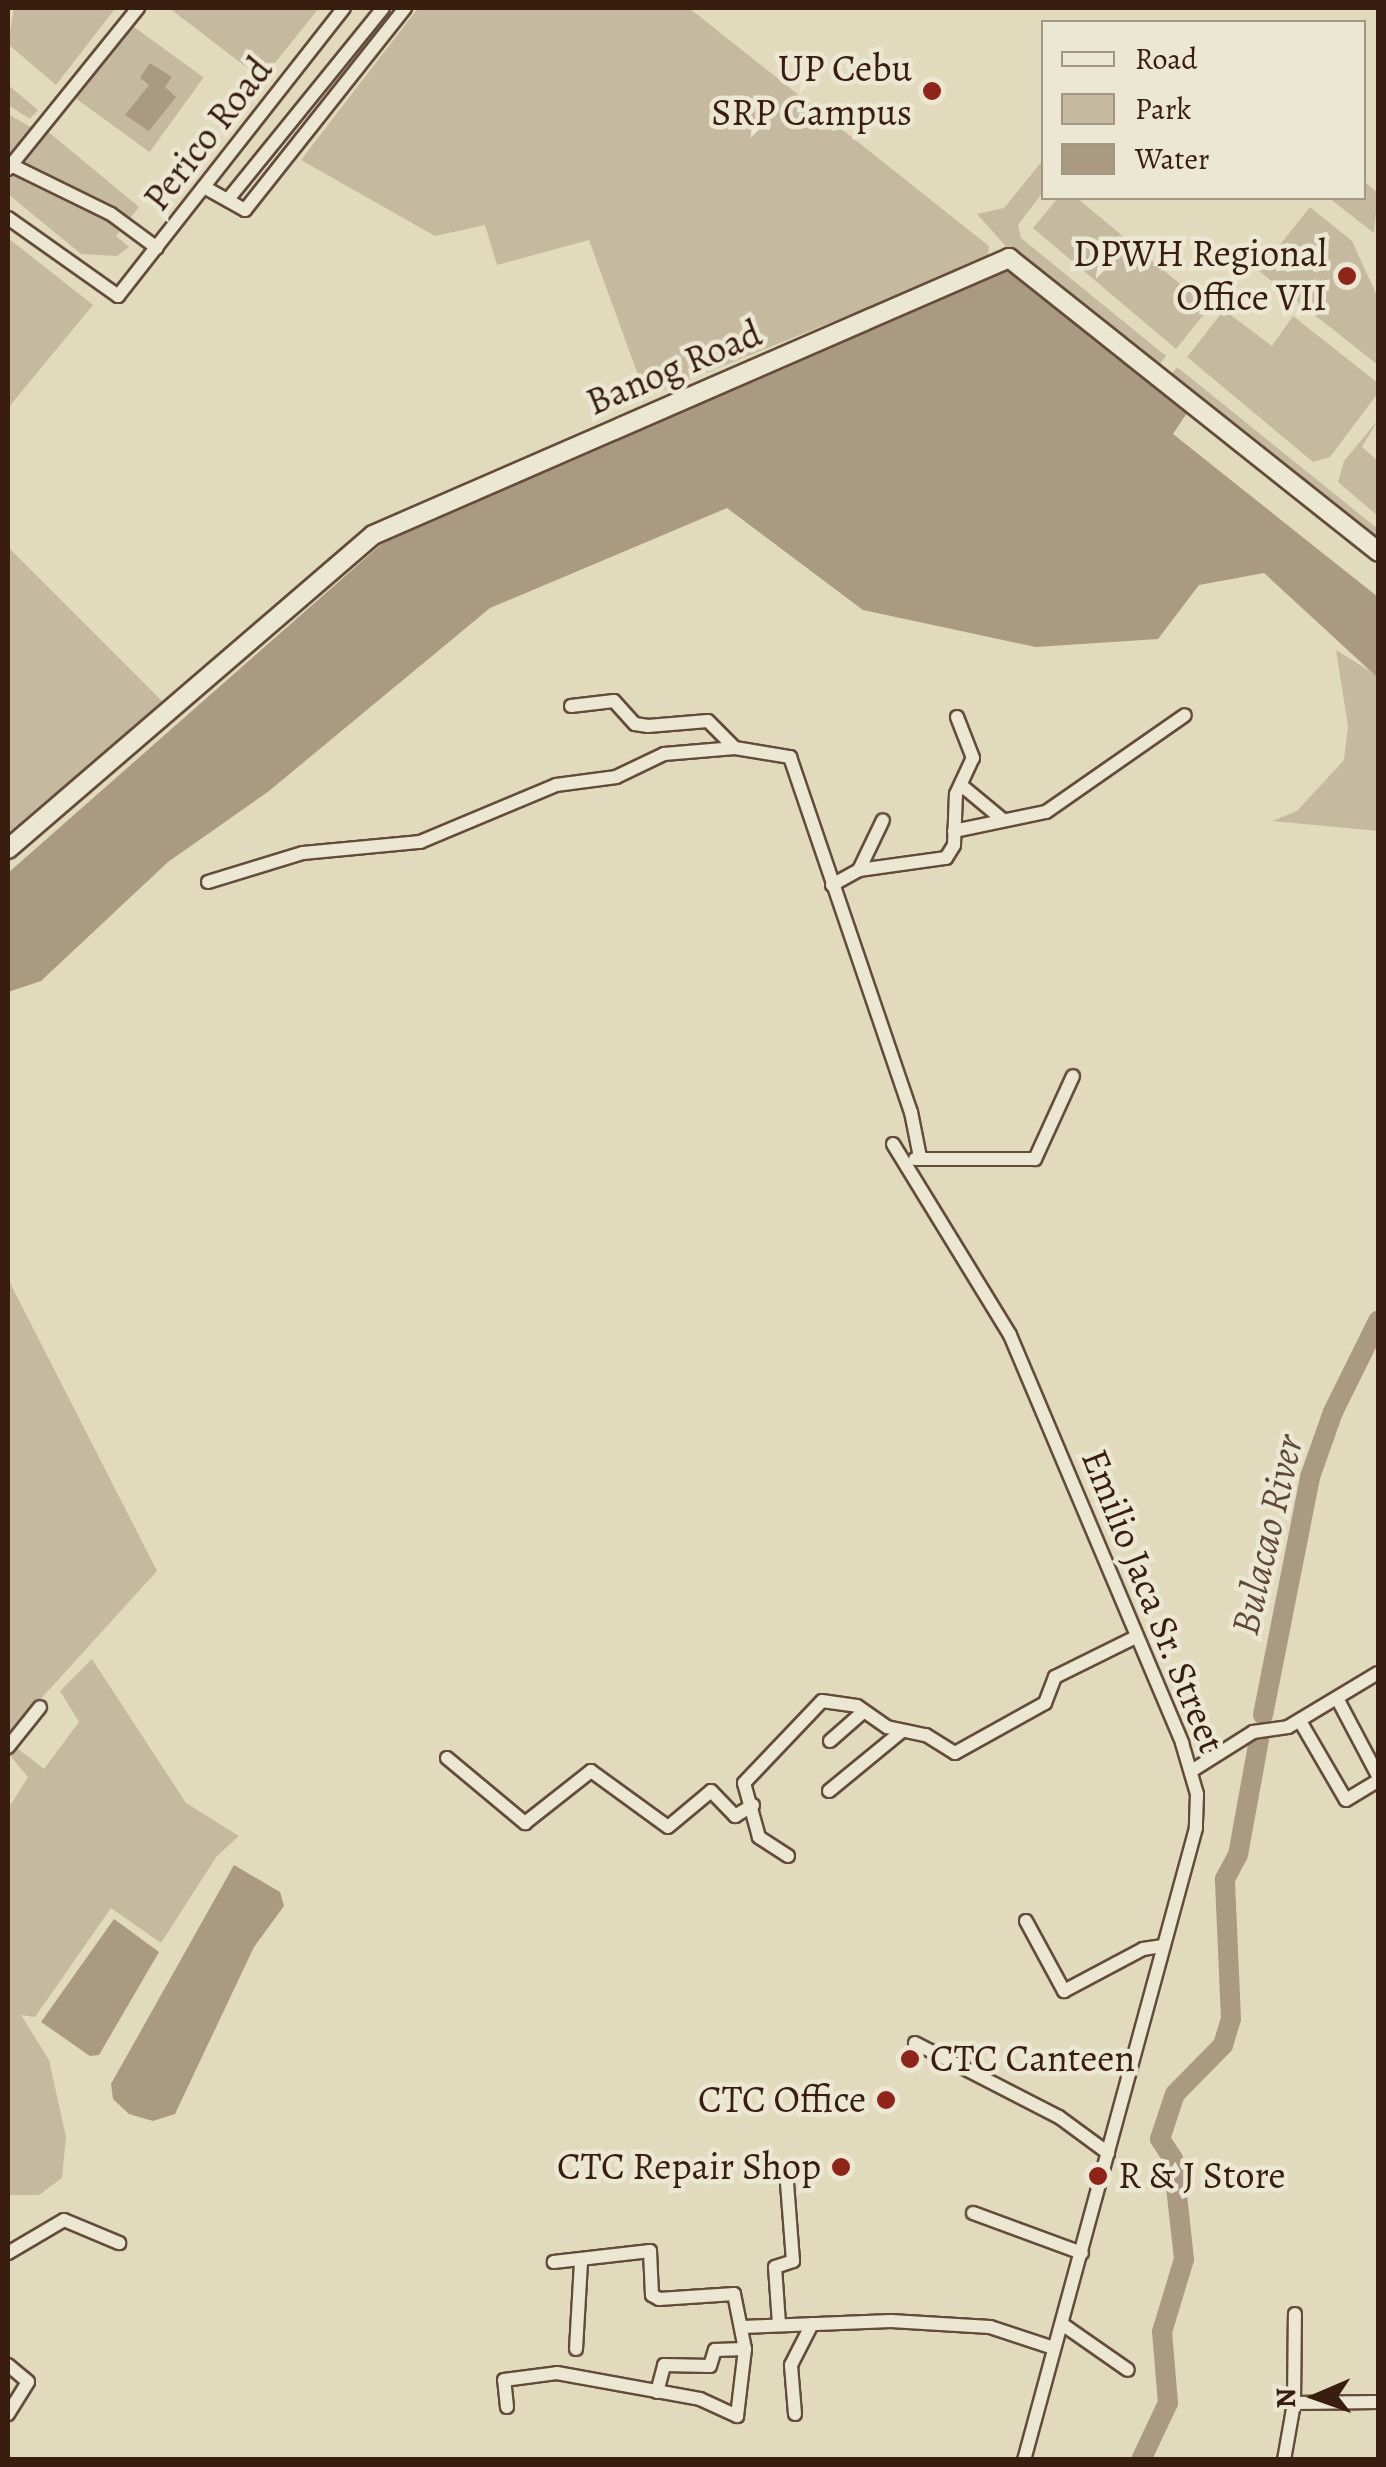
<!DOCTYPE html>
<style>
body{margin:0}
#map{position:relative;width:1386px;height:2467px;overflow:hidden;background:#e2dabc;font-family:Alegreya,serif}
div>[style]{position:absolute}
.green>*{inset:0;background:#c5ba9f;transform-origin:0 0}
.water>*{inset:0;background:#a99a81}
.river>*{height:20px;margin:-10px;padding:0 10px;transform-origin:10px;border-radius:10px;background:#a99a81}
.roads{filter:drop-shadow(2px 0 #634c3a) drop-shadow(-2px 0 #634c3a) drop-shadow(0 2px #634c3a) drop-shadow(0 -2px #634c3a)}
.street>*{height:12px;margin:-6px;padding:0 6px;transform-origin:6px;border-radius:6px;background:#ece7d3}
.secondary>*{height:18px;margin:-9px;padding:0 9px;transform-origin:9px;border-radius:9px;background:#ece7d3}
.dots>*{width:28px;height:28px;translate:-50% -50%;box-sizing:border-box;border:5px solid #ece7d3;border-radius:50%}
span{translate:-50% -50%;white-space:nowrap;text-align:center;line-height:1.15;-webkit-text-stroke:9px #ece7d3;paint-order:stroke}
.poi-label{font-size:38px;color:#391d0f}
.right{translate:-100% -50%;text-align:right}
.left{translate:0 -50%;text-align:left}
.street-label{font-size:38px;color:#391d0f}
.water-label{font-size:40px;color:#604937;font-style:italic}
.frame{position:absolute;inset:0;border:10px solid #391d0f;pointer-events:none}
.legend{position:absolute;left:1041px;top:20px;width:325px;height:180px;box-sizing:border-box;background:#ece7d3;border:2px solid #a49685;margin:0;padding:12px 18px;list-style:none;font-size:30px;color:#391d0f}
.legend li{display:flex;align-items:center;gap:20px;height:50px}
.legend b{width:50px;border:2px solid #a49685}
.north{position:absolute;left:1266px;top:2347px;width:100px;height:100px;-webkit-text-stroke:8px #ece7d3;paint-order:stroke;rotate:268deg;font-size:28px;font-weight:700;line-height:40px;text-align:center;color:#391d0f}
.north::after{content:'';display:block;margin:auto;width:35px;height:45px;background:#391d0f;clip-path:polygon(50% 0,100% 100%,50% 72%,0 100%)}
</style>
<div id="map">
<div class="green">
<div style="clip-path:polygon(14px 8px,111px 8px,114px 10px,56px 85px,8px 44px)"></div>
<div style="clip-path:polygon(169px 8px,319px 8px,262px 79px)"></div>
<div style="clip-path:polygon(418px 8px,689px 8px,989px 246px,988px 259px,646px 397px,589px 240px,497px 265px,485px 225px,435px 236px,301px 160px)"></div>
<div style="left:130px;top:24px;width:91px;height:92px;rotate:36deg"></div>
<div style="clip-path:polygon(8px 85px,38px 110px,30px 119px,8px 105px)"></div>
<div style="clip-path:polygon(8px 114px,34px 129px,8px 160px)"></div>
<div style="clip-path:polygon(46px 130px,139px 207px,116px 236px,129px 247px,117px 256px,81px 254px,8px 194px,8px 177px)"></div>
<div style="clip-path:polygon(1043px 160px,1043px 192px,1018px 225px,1021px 238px,1166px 356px,1156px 369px,1010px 251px,977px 214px,1004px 208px)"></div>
<div style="clip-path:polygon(1364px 181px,1378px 193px,1374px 233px,1329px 198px,1364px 198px)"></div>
<div style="clip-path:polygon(1058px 198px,1077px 198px,1209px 308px,1176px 349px,1033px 228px)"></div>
<div style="clip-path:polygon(1310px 207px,1352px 241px,1378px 298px,1378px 365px,1259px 271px)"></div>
<div style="clip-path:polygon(8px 238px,93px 305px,8px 408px)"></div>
<div style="clip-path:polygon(1224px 310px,1272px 346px,1293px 316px,1378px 383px,1378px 393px,1330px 457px,1313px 462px,1187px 357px)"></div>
<div style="clip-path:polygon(1177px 367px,1378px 529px,1378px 545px,1168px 379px)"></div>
<div style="clip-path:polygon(1378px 420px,1362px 447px,1378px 461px,1378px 516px,1338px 482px,1344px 461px)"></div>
<div style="clip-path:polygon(8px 547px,164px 703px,8px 838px)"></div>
<div style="clip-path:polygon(1336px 650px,1378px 676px,1378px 831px,1272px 821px,1297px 811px,1344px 760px,1348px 726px)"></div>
<div style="clip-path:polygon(8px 1279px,157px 1571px,8px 1735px)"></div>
<div style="clip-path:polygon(92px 1659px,186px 1803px,239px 1836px,217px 1856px,161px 1943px,111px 1908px,35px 2017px,21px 2015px,49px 2060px,66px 2137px,62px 2178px,39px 2195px,8px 2195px,8px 1809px,28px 1777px,8px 1753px,13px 1745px,44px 1769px,79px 1722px,60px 1691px)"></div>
</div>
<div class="water">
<div style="clip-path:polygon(150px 63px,172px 77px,165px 87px,176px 97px,149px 131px,125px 115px,149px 85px,140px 78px)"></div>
<div style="clip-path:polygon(1007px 269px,1187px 413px,1173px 434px,1378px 597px,1378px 678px,1264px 573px,1199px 585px,1158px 639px,1036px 647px,863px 610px,727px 508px,490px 608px,269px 791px,168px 862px,41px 981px,8px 992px,8px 873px,386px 540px)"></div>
<div style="clip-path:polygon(234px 1865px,280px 1892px,284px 1906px,254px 1947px,175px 2114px,153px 2121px,129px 2114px,113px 2099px,111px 2084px)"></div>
<div style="clip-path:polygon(114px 1919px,159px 1952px,99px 2055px,90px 2056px,41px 2022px)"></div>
</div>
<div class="river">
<div style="left:1263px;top:1715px;width:243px;rotate:-78.8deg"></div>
<div style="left:1310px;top:1477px;width:69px;rotate:-70.5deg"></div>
<div style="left:1333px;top:1412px;width:102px;rotate:-63.7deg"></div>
<div style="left:1141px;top:2460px;width:63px;rotate:-64.7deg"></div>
<div style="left:1168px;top:2403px;width:71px;rotate:-94.8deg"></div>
<div style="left:1162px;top:2332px;width:76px;rotate:-73.2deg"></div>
<div style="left:1184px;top:2259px;width:101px;rotate:-96.3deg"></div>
<div style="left:1173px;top:2159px;width:24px;rotate:-123deg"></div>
<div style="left:1160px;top:2139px;width:47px;rotate:-71.6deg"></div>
<div style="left:1175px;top:2094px;width:69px;rotate:-45.6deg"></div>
<div style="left:1223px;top:2045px;width:27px;rotate:-73deg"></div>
<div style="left:1231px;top:2019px;width:140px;rotate:-92.5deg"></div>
<div style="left:1225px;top:1879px;width:27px;rotate:-62deg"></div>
<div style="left:1238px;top:1855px;width:123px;rotate:-79.7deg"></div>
</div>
<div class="roads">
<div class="street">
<div style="left:11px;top:165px;width:111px;rotate:26.1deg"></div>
<div style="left:111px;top:214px;width:57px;rotate:36.5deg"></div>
<div style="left:8px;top:169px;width:207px;rotate:-51.1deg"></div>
<div style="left:204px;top:187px;width:47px;rotate:29.3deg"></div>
<div style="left:245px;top:210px;width:258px;rotate:-51.6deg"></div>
<div style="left:230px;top:197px;width:243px;rotate:-51deg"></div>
<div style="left:8px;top:218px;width:135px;rotate:35.3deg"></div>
<div style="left:118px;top:296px;width:366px;rotate:-51.9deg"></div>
<div style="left:571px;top:706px;width:43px;rotate:-6.6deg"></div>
<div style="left:614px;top:701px;width:31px;rotate:48deg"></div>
<div style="left:635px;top:724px;width:13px;rotate:9deg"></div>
<div style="left:648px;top:726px;width:60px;rotate:-4.8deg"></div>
<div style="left:708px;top:721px;width:38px;rotate:45deg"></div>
<div style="left:961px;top:785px;width:53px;rotate:39.7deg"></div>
<div style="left:954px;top:831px;width:94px;rotate:-11.7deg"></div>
<div style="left:1046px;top:812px;width:169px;rotate:-34.9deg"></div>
<div style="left:859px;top:870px;width:55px;rotate:-64.4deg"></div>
<div style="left:208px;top:882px;width:99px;rotate:-17deg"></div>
<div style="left:303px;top:853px;width:118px;rotate:-5.4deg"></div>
<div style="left:420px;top:842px;width:147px;rotate:-22.7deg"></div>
<div style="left:556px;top:785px;width:61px;rotate:-7.6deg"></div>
<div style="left:616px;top:777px;width:53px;rotate:-25.6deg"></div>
<div style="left:664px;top:754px;width:71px;rotate:-4.8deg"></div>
<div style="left:735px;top:748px;width:56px;rotate:9.3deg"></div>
<div style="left:790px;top:757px;width:375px;rotate:71.2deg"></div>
<div style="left:911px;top:1112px;width:46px;rotate:78.7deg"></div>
<div style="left:832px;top:885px;width:31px;rotate:-29deg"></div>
<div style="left:859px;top:870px;width:88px;rotate:-7.9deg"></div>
<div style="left:946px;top:858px;width:15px;rotate:-58deg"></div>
<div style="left:954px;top:845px;width:51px;rotate:-87.8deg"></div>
<div style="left:956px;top:794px;width:40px;rotate:-65deg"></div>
<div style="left:973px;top:758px;width:44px;rotate:-111.3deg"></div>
<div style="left:893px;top:1144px;width:224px;rotate:58.5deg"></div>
<div style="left:1010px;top:1335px;width:443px;rotate:67.1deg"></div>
<div style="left:1182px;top:1743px;width:53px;rotate:73.6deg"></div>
<div style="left:1197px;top:1794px;width:34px;rotate:92deg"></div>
<div style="left:1196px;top:1828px;width:655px;rotate:105.22deg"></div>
<div style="left:915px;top:1159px;width:120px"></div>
<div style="left:1035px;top:1159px;width:91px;rotate:-65.4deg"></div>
<div style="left:1338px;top:1700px;width:86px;rotate:62.2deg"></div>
<div style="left:1300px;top:1721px;width:91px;rotate:59.8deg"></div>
<div style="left:1346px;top:1800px;width:37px;rotate:-31deg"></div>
<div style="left:830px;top:1741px;width:44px;rotate:-41.3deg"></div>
<div style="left:8px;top:1747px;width:51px;rotate:-51.3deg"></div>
<div style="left:447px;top:1758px;width:102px;rotate:39.8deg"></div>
<div style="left:525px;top:1823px;width:84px;rotate:-38.2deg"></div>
<div style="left:591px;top:1771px;width:95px;rotate:36deg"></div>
<div style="left:668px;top:1827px;width:56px;rotate:-39.9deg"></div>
<div style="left:711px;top:1791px;width:35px;rotate:46deg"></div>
<div style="left:735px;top:1816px;width:21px;rotate:-31deg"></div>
<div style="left:1193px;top:1770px;width:71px;rotate:-32.3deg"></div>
<div style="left:1253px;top:1732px;width:35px;rotate:-8deg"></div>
<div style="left:1288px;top:1727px;width:105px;rotate:-31deg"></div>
<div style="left:829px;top:1791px;width:94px;rotate:-39.4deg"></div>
<div style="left:788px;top:1856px;width:35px;rotate:-147deg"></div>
<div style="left:759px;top:1837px;width:56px;rotate:-105.5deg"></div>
<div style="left:744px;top:1783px;width:113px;rotate:-46.4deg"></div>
<div style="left:822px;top:1701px;width:35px;rotate:8deg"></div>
<div style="left:857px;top:1706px;width:37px;rotate:35deg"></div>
<div style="left:887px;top:1727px;width:40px;rotate:12deg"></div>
<div style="left:926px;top:1735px;width:34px;rotate:32deg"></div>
<div style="left:955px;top:1753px;width:103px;rotate:-29.1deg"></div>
<div style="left:1045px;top:1703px;width:28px;rotate:-69deg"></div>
<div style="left:1055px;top:1677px;width:90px;rotate:-26.3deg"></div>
<div style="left:1026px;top:1921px;width:80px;rotate:61.5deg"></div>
<div style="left:1064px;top:1991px;width:89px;rotate:-28deg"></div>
<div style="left:1143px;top:1949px;width:20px;rotate:-9deg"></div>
<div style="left:915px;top:2043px;width:162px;rotate:27.2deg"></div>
<div style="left:1059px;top:2117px;width:61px;rotate:36.3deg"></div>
<div style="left:973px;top:2213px;width:116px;rotate:20.2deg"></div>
<div style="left:8px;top:2253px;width:65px;rotate:-30.5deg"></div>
<div style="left:64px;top:2220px;width:60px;rotate:22.7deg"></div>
<div style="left:779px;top:2324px;width:57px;rotate:-94deg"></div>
<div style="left:775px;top:2267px;width:19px;rotate:-18deg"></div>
<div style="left:793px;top:2261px;width:78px;rotate:-94.4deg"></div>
<div style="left:1062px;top:2324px;width:80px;rotate:34.9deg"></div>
<div style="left:742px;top:2327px;width:149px;rotate:-2.3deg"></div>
<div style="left:891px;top:2321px;width:99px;rotate:3.5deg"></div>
<div style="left:990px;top:2327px;width:67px;rotate:18.2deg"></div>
<div style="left:576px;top:2349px;width:87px;rotate:-86.7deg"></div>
<div style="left:8px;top:2365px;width:26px;rotate:40deg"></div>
<div style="left:28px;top:2382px;width:38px;rotate:122deg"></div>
<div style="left:657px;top:2392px;width:28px;rotate:-75deg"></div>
<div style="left:664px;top:2365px;width:46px;rotate:1.2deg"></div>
<div style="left:710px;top:2366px;width:17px;rotate:-73deg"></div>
<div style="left:715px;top:2350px;width:30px;rotate:-2deg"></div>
<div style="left:1294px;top:2403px;width:84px;rotate:-0.7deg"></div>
<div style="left:507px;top:2407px;width:27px;rotate:-96deg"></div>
<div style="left:504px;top:2380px;width:53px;rotate:-7.5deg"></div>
<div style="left:557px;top:2373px;width:145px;rotate:10.3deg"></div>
<div style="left:700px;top:2399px;width:41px;rotate:24.7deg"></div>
<div style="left:737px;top:2416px;width:67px;rotate:-83.2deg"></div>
<div style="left:745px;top:2349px;width:56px;rotate:-101.3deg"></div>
<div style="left:734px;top:2294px;width:75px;rotate:176.2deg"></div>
<div style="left:659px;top:2299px;width:8px;rotate:-150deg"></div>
<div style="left:652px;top:2295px;width:44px;rotate:-92.6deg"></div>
<div style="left:650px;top:2251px;width:97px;rotate:173.5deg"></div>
<div style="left:795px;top:2414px;width:49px;rotate:-94.7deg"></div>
<div style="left:791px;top:2365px;width:46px;rotate:-62.9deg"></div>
<div style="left:1284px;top:2460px;width:58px;rotate:-80deg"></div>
<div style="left:1294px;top:2403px;width:89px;rotate:-89.4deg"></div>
</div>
<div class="secondary">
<div style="left:8px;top:849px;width:481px;rotate:-40.7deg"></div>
<div style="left:373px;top:535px;width:694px;rotate:-23.53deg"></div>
<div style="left:1009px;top:258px;width:472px;rotate:38.5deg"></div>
</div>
</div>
<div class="dots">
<div style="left:932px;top:91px;background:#8f2418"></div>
<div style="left:1347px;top:276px;background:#8f2418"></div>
<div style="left:910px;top:2059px;background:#8f2418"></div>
<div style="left:886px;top:2100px;background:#8f2418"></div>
<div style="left:841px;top:2167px;background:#8f2418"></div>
<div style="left:1098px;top:2176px;background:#8f2418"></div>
</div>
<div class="poi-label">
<span class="right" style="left:912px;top:91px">UP Cebu<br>SRP Campus</span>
<span class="right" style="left:1327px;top:276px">DPWH Regional<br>Office VII</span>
<span class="left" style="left:930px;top:2059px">CTC Canteen</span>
<span class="right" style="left:866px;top:2100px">CTC Office</span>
<span class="right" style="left:821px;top:2167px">CTC Repair Shop</span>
<span class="left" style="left:1118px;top:2176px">R &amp; J Store</span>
</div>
<div class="street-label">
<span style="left:208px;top:134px;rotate:-52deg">Perico Road</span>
<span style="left:674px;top:368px;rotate:-23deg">Banog Road</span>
<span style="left:1153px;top:1601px;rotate:68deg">Emilio Jaca Sr. Street</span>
</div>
<div class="water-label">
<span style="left:1267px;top:1535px;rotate:-77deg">Bulacao River</span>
</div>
<div class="frame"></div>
<ul class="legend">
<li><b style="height:12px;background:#ece7d3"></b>Road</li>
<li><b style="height:28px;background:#c5ba9f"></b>Park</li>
<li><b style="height:28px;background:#a99a81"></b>Water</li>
</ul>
<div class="north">N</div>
</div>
